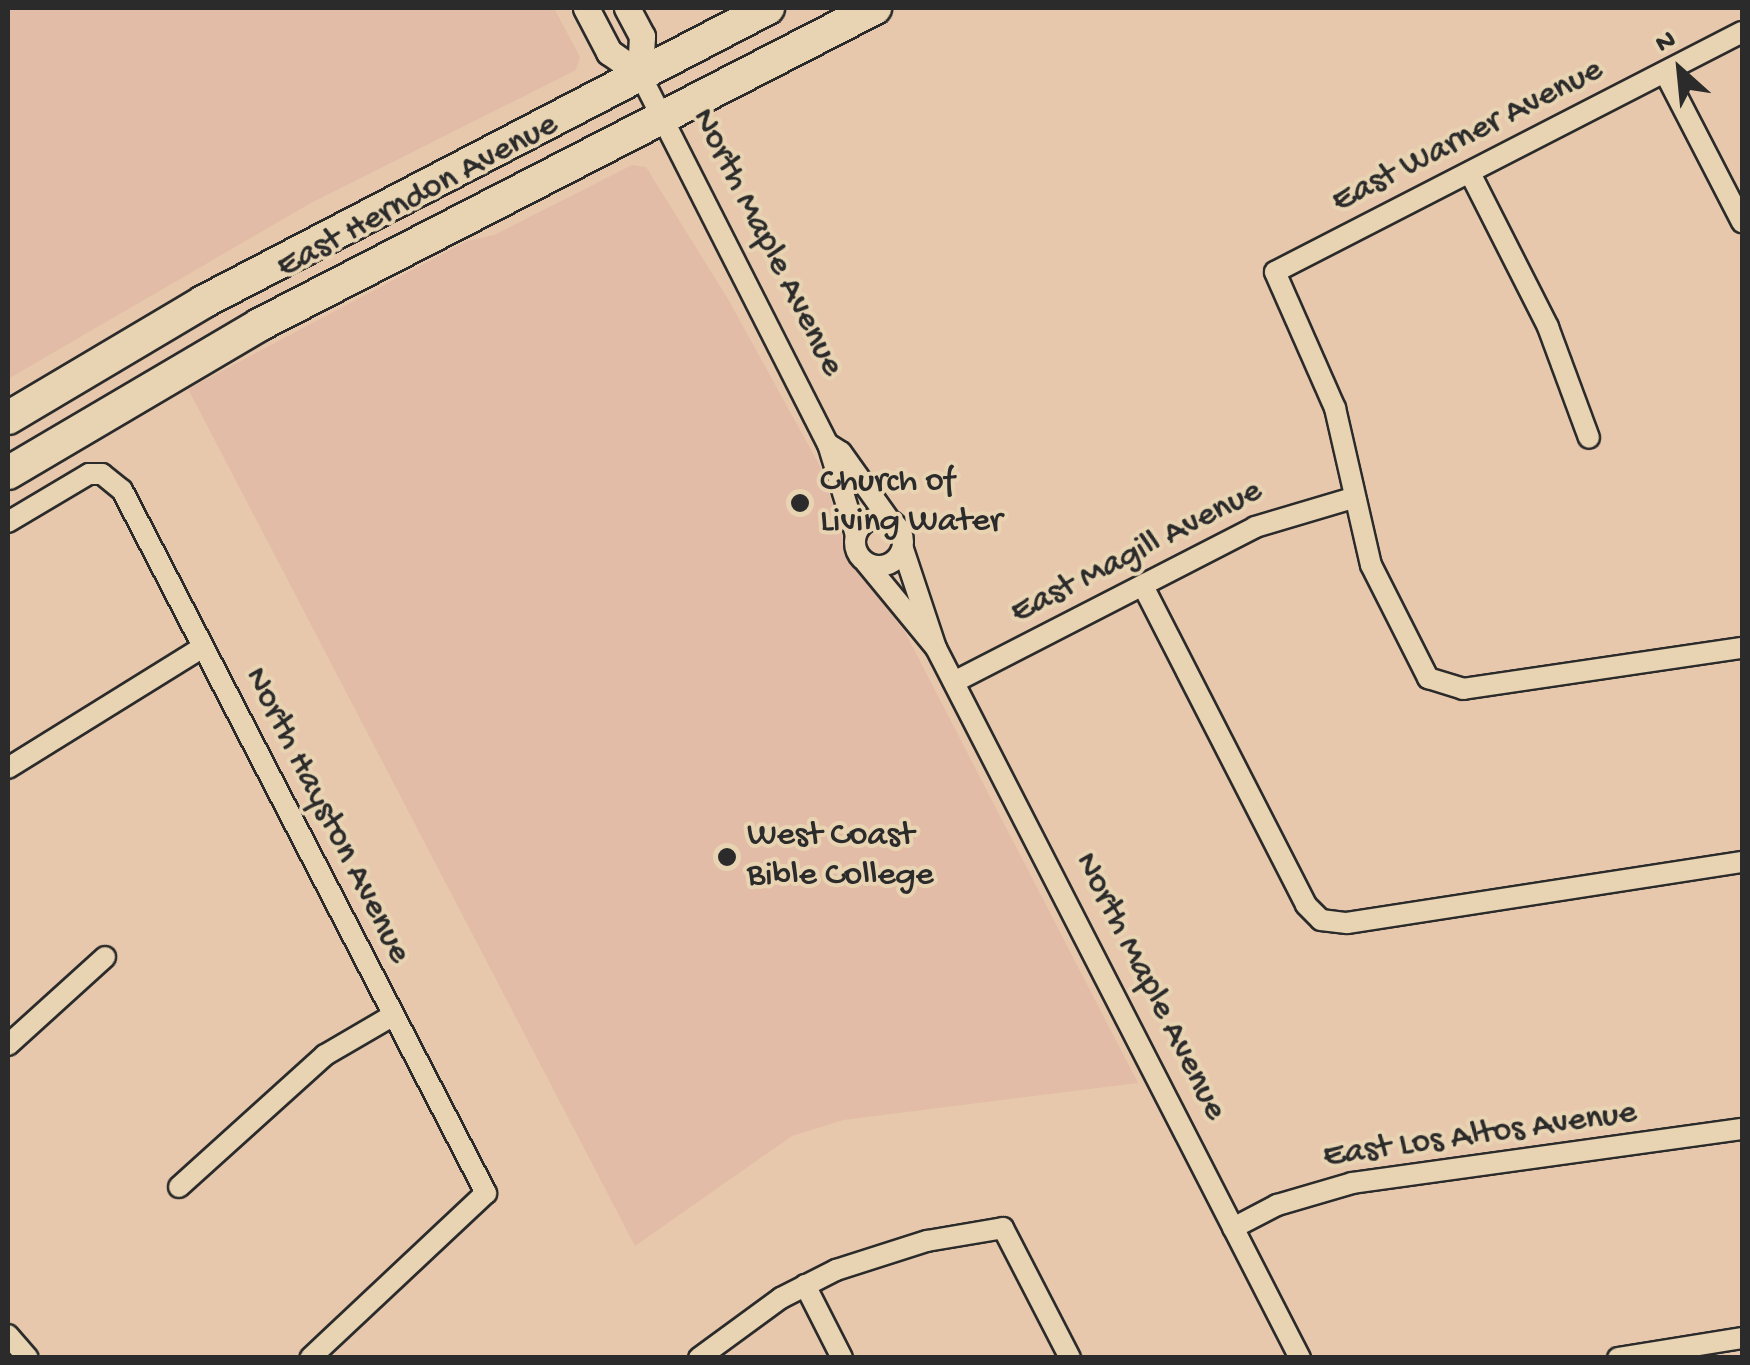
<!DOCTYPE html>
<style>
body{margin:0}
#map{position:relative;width:1750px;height:1365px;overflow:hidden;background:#e7c8ac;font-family:"Gochi Hand",sans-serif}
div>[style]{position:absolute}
.built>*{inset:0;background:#e2bca6}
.roads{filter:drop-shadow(2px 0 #2b2b2b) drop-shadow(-2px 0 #2b2b2b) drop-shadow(0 2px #2b2b2b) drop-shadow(0 -2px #2b2b2b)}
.minor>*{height:20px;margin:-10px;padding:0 10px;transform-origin:10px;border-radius:10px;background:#e8d4b2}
.minor>.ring{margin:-10px;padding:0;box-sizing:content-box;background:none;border:20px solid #e8d4b2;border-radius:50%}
.tertiary>*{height:25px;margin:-12.5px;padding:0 12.5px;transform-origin:12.5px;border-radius:12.5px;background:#e8d4b2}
.primary>*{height:32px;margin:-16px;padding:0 16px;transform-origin:16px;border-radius:16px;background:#e8d4b2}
.dots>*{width:28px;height:28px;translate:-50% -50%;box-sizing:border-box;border:5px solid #e8d4b2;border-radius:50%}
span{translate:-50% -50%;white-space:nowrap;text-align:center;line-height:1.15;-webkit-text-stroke:8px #e8d4b2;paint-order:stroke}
.street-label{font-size:35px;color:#2b2b2b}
.poi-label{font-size:35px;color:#2b2b2b}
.left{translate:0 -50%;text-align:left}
.frame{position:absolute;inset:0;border:10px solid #2b2b2b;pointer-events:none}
.north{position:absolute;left:1630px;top:20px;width:100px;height:100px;-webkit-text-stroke:8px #e8d4b2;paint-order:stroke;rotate:333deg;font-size:28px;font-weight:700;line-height:40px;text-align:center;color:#2b2b2b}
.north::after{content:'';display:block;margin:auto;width:35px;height:45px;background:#2b2b2b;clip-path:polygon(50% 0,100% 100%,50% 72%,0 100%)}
</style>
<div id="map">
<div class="built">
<div style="clip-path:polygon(8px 8px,554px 8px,580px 57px,576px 70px,309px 204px,8px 379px)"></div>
<div style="clip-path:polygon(632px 165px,646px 167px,728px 299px,821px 468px,850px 561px,905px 632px,1138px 1083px,843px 1120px,792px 1136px,635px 1246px,188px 389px,467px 241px,494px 235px)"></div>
</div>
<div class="roads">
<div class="minor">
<div style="left:1742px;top:32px;width:525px;rotate:152.8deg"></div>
<div style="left:1275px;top:272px;width:149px;rotate:66.2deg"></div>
<div style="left:1335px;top:408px;width:161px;rotate:77.1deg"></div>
<div style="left:1371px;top:565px;width:127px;rotate:63.2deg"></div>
<div style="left:1428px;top:678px;width:37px;rotate:17deg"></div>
<div style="left:1463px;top:689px;width:282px;rotate:-8.4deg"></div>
<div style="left:1665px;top:73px;width:168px;rotate:62.7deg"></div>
<div style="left:640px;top:74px;width:415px;rotate:63.1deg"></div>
<div style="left:828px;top:444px;width:95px;rotate:72.9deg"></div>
<div style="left:1470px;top:173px;width:173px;rotate:63.1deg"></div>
<div style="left:1548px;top:327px;width:118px;rotate:69.7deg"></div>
<div style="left:828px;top:444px;width:15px;rotate:32deg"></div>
<div style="left:841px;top:452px;width:81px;rotate:54.5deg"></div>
<div class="ring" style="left:855px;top:518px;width:28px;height:28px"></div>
<div style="left:8px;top:522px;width:94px;rotate:-30.7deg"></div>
<div style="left:89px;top:474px;width:13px"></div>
<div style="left:102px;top:474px;width:26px;rotate:39deg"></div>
<div style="left:122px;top:490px;width:792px;rotate:62.63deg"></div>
<div style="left:486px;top:1193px;width:241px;rotate:136.8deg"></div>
<div style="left:903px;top:549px;width:104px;rotate:71.6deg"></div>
<div style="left:936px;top:648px;width:798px;rotate:62.86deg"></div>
<div style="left:866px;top:563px;width:110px;rotate:50.5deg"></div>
<div style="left:1143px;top:586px;width:358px;rotate:62.9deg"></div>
<div style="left:1306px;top:905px;width:21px;rotate:45deg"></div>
<div style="left:1321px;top:920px;width:26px;rotate:7deg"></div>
<div style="left:1347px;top:923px;width:400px;rotate:-8.8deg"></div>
<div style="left:954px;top:682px;width:339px;rotate:-27.2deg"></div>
<div style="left:1255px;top:527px;width:102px;rotate:-16.5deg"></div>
<div style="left:8px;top:768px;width:229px;rotate:-31.8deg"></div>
<div style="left:8px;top:1045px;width:131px;rotate:-42.2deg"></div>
<div style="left:179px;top:1187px;width:197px;rotate:-42.1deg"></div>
<div style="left:325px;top:1055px;width:78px;rotate:-30.2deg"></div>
<div style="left:1233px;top:1228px;width:50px;rotate:-27.6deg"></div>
<div style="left:1277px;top:1205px;width:78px;rotate:-16.3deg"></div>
<div style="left:1352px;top:1183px;width:394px;rotate:-7.9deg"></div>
<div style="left:805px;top:1285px;width:82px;rotate:63.1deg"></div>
<div style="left:8px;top:1335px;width:30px;rotate:49deg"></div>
<div style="left:699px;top:1358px;width:102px;rotate:-36.2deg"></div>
<div style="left:781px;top:1298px;width:62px;rotate:-27deg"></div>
<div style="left:836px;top:1270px;width:96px;rotate:-17.7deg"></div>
<div style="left:927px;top:1241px;width:77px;rotate:-9.7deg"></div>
<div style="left:1003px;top:1228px;width:146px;rotate:62.7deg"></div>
<div style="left:1618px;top:1358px;width:126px;rotate:-9.2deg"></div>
</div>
<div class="tertiary">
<div style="left:586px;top:8px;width:50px;rotate:62.4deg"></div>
<div style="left:609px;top:52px;width:38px;rotate:35deg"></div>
<div style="left:627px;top:8px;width:32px;rotate:62deg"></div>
<div style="left:642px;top:36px;width:38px;rotate:93deg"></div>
</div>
<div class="primary">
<div style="left:8px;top:418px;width:227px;rotate:-30.7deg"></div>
<div style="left:203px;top:302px;width:637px;rotate:-27.49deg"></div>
<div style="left:8px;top:473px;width:291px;rotate:-30.5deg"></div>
<div style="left:259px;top:325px;width:693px;rotate:-27.23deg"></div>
</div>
</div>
<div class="dots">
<div style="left:800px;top:503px;background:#2b2b2b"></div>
<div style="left:727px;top:857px;background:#2b2b2b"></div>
</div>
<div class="street-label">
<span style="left:1468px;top:137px;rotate:-27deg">East Warner Avenue</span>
<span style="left:418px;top:197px;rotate:-28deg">East Herndon Avenue</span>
<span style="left:766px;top:243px;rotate:63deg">North Maple Avenue</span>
<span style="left:1137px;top:553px;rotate:-27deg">East Magill Avenue</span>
<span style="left:326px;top:816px;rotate:63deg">North Hayston Avenue</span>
<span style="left:1149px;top:987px;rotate:63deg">North Maple Avenue</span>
<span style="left:1480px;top:1136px;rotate:-8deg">East Los Altos Avenue</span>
</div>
<div class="poi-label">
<span class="left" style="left:820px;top:503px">Church of<br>Living Water</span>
<span class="left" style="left:747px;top:857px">West Coast<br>Bible College</span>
</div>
<div class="frame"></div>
<div class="north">N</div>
</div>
